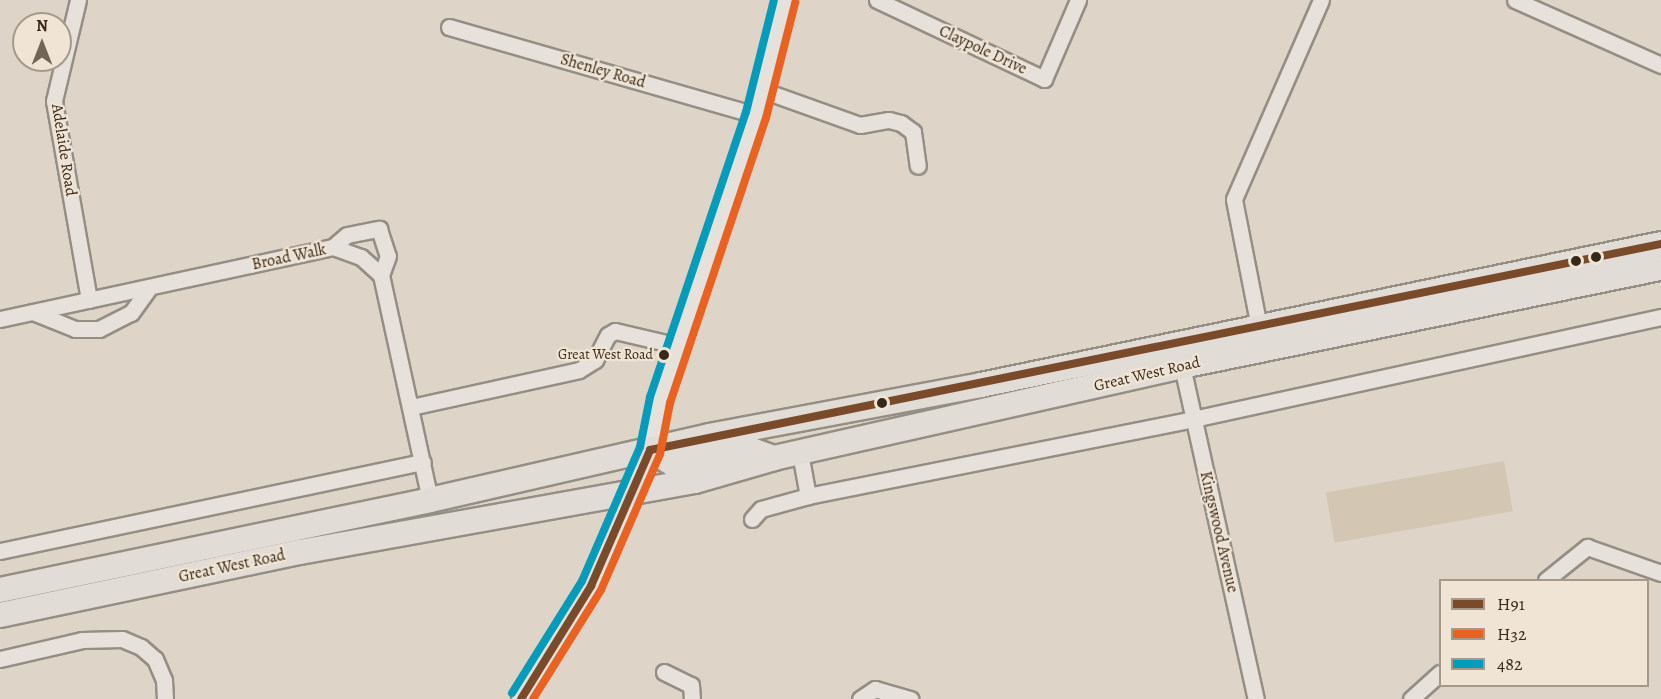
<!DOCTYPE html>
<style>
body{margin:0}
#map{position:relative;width:1661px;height:699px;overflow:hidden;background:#ded5c8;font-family:Alegreya,serif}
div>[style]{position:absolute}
.green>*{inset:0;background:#d3c6b3;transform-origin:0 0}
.roads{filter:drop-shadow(2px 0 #948e84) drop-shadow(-2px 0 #948e84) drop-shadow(0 2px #948e84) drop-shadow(0 -2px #948e84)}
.minor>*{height:15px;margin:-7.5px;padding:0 7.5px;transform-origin:7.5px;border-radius:7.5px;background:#e6e1db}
.tertiary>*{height:18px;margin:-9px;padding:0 9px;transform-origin:9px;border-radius:9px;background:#e6e1db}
.trunk>*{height:24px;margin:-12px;padding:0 12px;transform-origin:12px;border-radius:12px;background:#e1dcd5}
.bus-1>*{height:8px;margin:-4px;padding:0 4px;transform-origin:4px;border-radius:4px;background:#7a4b2a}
.bus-2>*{height:8px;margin:-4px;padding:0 4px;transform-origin:4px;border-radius:4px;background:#e96222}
.bus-3>*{height:8px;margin:-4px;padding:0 4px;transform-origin:4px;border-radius:4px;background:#059cbc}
.dots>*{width:16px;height:16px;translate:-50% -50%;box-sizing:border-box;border:3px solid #f0e4d5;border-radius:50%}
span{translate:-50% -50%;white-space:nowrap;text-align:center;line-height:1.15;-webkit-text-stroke:4.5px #f0e4d5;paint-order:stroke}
.bus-label{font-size:14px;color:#362918}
.right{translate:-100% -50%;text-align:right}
.street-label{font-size:16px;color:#362918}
.legend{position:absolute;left:1439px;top:579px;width:210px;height:108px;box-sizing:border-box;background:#f0e4d5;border:2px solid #a69989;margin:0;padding:8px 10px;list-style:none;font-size:18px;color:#362918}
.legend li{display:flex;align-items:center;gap:12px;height:30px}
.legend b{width:30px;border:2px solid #a69989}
.north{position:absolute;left:12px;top:12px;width:60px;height:60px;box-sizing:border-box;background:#f0e4d5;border:2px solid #a69989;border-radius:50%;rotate:0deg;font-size:16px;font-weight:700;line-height:24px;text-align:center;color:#362918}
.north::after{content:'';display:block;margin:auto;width:21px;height:27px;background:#716556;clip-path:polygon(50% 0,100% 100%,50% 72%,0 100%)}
</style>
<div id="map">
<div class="green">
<div style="left:1504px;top:461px;width:51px;height:181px;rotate:80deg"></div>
</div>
<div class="roads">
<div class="minor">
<div style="left:78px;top:0;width:104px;rotate:103.4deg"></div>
<div style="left:54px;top:101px;width:202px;rotate:80deg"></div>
<div style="left:877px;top:0;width:185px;rotate:25.3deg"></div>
<div style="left:1044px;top:79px;width:86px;rotate:-66.7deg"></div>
<div style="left:1515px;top:0;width:160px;rotate:24deg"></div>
<div style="left:449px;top:27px;width:319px;rotate:16deg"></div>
<div style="left:762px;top:90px;width:104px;rotate:19.7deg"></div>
<div style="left:860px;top:125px;width:29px;rotate:-10deg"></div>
<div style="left:889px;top:120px;width:12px;rotate:14deg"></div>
<div style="left:901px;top:123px;width:15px;rotate:37deg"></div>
<div style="left:913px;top:132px;width:34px;rotate:82deg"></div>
<div style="left:333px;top:247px;width:18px;rotate:-41deg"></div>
<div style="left:347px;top:235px;width:33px;rotate:-11deg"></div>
<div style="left:379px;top:229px;width:28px;rotate:72deg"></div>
<div style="left:388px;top:256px;width:20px;rotate:110deg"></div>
<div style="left:33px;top:312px;width:45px;rotate:22deg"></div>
<div style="left:75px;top:329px;width:24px"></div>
<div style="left:99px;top:329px;width:36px;rotate:-27deg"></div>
<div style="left:131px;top:313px;width:31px;rotate:-54deg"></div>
<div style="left:0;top:319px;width:341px;rotate:-12.2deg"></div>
<div style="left:333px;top:247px;width:30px;rotate:20deg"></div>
<div style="left:361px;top:257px;width:27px;rotate:42deg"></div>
<div style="left:381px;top:275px;width:230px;rotate:77.7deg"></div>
<div style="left:1259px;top:327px;width:130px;rotate:-101.1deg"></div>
<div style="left:1234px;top:199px;width:217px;rotate:-66.4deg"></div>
<div style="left:1182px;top:366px;width:341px;rotate:77.5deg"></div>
<div style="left:411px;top:407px;width:172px;rotate:-12.4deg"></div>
<div style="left:579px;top:370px;width:19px;rotate:-32deg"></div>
<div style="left:595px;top:360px;width:28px;rotate:-63deg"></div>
<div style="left:608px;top:335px;width:8px;rotate:-30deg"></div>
<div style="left:615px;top:331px;width:66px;rotate:13.2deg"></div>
<div style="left:800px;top:453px;width:44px;rotate:79.5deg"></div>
<div style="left:752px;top:519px;width:13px;rotate:-48deg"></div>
<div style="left:761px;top:509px;width:49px;rotate:-15.5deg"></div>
<div style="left:808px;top:496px;width:393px;rotate:-11.3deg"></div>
<div style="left:1193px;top:419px;width:479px;rotate:-12.3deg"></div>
<div style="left:0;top:551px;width:432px;rotate:-11.9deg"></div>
<div style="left:1546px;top:580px;width:53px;rotate:-38.8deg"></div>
<div style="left:1587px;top:547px;width:78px;rotate:19.4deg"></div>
<div style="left:0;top:659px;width:84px;rotate:-13deg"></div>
<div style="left:82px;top:640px;width:40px;rotate:-1.4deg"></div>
<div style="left:122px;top:639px;width:21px;rotate:23deg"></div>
<div style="left:141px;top:647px;width:18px;rotate:41deg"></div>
<div style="left:155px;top:659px;width:23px;rotate:67deg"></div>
<div style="left:164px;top:680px;width:19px;rotate:87deg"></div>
<div style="left:664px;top:672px;width:30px;rotate:26deg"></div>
<div style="left:691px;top:685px;width:14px;rotate:86deg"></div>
<div style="left:860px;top:699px;width:18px;rotate:-34deg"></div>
<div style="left:875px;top:689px;width:37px;rotate:16deg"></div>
<div style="left:1411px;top:699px;width:39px;rotate:-42deg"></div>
</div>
<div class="tertiary">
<div style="left:521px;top:699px;width:133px;rotate:-58.2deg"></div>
<div style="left:591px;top:586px;width:148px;rotate:-66.5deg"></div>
<div style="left:650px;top:450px;width:51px;rotate:-78.7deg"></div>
<div style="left:660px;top:400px;width:301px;rotate:-71.4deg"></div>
<div style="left:756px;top:115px;width:119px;rotate:-75.8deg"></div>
</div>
<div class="trunk">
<div style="left:650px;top:450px;width:27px;rotate:31deg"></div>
<div style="left:673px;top:464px;width:77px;rotate:-11.2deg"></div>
<div style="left:749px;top:449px;width:27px;rotate:20deg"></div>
<div style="left:0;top:590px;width:439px;rotate:-11.8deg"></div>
<div style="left:430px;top:500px;width:286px;rotate:-12.9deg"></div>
<div style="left:709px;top:436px;width:277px;rotate:-10.6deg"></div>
<div style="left:981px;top:385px;width:694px;rotate:-11.71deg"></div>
<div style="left:0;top:615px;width:307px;rotate:-11.9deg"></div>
<div style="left:300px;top:552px;width:401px;rotate:-10.2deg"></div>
<div style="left:695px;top:481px;width:82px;rotate:-16.2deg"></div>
<div style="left:774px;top:458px;width:418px;rotate:-12.7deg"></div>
<div style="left:1182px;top:366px;width:489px;rotate:-11.6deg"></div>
</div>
</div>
<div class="bus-1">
<div style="left:521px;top:699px;width:133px;rotate:-58.2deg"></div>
<div style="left:591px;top:586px;width:148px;rotate:-66.5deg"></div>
<div style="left:650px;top:450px;width:1032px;rotate:-11.52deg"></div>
</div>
<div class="bus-2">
<div style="left:533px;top:699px;width:128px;rotate:-58deg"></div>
<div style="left:601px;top:590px;width:148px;rotate:-66.5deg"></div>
<div style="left:660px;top:454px;width:52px;rotate:-78.9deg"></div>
<div style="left:670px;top:403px;width:301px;rotate:-71.4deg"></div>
<div style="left:766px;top:118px;width:119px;rotate:-75.8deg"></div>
</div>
<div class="bus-3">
<div style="left:512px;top:693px;width:132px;rotate:-58deg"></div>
<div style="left:582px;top:581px;width:146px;rotate:-66.6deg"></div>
<div style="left:640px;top:447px;width:51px;rotate:-78.7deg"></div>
<div style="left:650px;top:397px;width:301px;rotate:-71.4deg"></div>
<div style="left:746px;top:112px;width:115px;rotate:-76deg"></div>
</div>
<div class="dots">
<div style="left:1596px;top:257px;background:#362918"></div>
<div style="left:1576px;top:261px;background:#362918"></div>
<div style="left:664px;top:355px;background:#362918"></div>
<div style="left:882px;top:403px;background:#362918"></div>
</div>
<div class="bus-label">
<span class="right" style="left:653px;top:355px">Great West Road</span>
</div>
<div class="street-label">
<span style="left:983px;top:50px;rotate:25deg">Claypole Drive</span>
<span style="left:603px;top:71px;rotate:16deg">Shenley Road</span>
<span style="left:64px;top:150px;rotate:81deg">Adelaide Road</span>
<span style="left:289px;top:257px;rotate:-12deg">Broad Walk</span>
<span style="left:1147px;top:374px;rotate:-13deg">Great West Road</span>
<span style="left:1219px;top:532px;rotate:77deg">Kingswood Avenue</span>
<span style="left:232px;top:566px;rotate:-12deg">Great West Road</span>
</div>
<ul class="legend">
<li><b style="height:8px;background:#7a4b2a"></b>H91</li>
<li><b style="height:8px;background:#e96222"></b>H32</li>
<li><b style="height:8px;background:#059cbc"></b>482</li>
</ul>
<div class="north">N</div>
</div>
